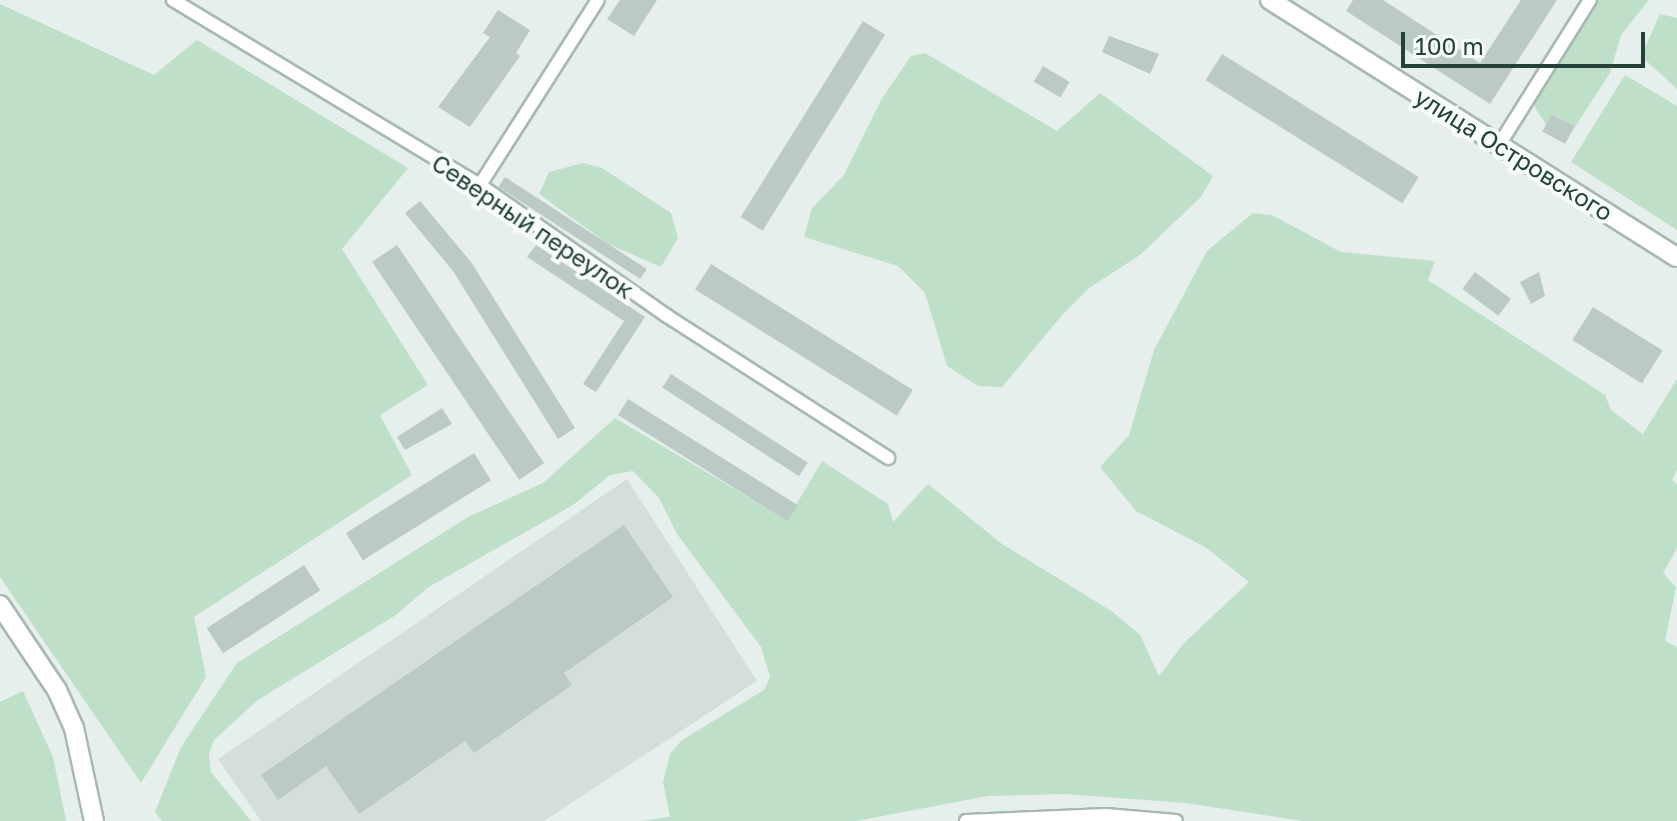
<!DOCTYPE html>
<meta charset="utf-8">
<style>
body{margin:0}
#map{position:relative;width:1677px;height:821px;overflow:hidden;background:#e6efeb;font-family:"Golos Text",sans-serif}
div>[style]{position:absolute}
.built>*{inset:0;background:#d4dfda}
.green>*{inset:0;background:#bfe0c8}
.building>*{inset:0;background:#bbcac4;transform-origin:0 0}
.roads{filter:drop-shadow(2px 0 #a8b8b2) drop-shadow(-2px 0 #a8b8b2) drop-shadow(0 2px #a8b8b2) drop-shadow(0 -2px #a8b8b2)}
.minor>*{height:12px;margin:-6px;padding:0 6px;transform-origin:6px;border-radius:6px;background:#fff}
.secondary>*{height:18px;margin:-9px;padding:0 9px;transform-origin:9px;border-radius:9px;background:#fff}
span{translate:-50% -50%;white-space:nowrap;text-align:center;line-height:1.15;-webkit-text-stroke:8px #f7fbf9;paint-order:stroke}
.street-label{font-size:24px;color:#24423a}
.scale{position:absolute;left:1401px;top:32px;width:244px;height:36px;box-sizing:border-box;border:4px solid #24423a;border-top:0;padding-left:10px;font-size:24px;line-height:28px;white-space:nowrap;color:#24423a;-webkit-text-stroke:6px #f7fbf9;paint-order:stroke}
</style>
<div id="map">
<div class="built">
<div style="clip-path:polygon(627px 479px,757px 681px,544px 821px,261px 821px,218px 759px)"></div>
</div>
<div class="green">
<div style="clip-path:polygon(1598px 0,1649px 0,1621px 35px,1610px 73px,1575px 127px,1553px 114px,1546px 125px,1533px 104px)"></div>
<div style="clip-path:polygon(0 4px,154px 75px,197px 40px,408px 168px,342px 249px,428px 385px,380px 415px,412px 475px,194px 617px,206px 677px,141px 783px,0 577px)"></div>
<div style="clip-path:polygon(1660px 14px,1677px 18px,1677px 89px,1641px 56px)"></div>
<div style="clip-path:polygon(925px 53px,1057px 131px,1100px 93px,1213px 176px,1201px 197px,1140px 255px,1089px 288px,1064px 313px,1002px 387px,978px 386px,947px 366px,925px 293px,898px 266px,804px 237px,812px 208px,844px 175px,881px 100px,911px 56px)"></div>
<div style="clip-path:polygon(1625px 75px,1677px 106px,1677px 230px,1571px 162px)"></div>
<div style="clip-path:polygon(583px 163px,602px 168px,671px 213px,678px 238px,661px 267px,608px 244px,539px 194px,549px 172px)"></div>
<div style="clip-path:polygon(1253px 213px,1272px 215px,1341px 252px,1435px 261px,1428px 280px,1605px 395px,1611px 410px,1643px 434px,1677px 379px,1677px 470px,1672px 480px,1677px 484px,1677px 548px,1663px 573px,1676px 587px,1665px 641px,1677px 647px,1677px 821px,1302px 821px,1186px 803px,1064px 794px,988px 796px,856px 821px,641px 821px,670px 817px,663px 782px,670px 754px,682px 740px,764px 690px,770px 677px,761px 647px,677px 534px,659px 498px,633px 471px,610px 475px,573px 505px,427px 588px,396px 615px,258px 700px,214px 740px,209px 754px,211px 772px,251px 821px,162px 821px,155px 812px,181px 747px,237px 663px,468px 517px,543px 483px,615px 418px,787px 520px,822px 461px,888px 504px,893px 522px,928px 484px,1002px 544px,1113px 612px,1140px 635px,1159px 676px,1184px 643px,1249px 582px,1205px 547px,1136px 511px,1100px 467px,1129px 435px,1154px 350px,1207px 251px)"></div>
<div style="clip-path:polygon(23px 691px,53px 757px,66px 821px,0 821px,0 702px)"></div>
</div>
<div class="building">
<div style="clip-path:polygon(620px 0,657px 0,634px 36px,607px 19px)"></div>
<div style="clip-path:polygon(1353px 0,1383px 0,1480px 63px,1521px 0,1557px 0,1490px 104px,1346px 11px)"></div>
<div style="clip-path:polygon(498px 10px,530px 30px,516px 53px,520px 56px,470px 127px,438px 107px,490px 37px,483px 33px)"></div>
<div style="left:863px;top:21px;width:26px;height:231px;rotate:32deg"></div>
<div style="clip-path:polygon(1109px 36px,1159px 54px,1150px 74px,1102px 52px)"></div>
<div style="left:1222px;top:54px;width:232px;height:31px;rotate:32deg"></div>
<div style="left:1043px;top:66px;width:31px;height:18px;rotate:31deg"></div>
<div style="left:1552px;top:114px;width:26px;height:20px;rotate:29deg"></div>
<div style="left:505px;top:177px;width:169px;height:12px;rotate:33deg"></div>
<div style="clip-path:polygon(420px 201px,471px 262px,575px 428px,558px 439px,453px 271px,405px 213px)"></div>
<div style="left:397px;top:245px;width:263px;height:30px;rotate:56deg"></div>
<div style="clip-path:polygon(536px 245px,645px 317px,596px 392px,583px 384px,624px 321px,527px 257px)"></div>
<div style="left:711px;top:264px;width:238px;height:30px;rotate:32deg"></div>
<div style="left:1475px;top:272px;width:45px;height:21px;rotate:37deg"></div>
<div style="clip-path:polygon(1539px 272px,1545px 296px,1531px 304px,1520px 282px)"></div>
<div style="left:1593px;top:307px;width:82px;height:39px;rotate:32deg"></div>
<div style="left:671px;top:374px;width:163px;height:16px;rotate:33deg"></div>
<div style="left:628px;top:399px;width:200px;height:19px;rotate:32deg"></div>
<div style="clip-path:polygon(442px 408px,452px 424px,405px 450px,397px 437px)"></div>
<div style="left:474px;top:453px;width:32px;height:151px;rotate:58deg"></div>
<div style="clip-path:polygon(624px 525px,673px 597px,564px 673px,572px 685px,474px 753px,465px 741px,359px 814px,326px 766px,278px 800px,261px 775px)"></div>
<div style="left:304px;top:565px;width:30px;height:116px;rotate:57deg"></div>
</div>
<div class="roads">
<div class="minor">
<div style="left:173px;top:0;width:358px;rotate:31.1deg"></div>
<div style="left:480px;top:185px;width:228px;rotate:35deg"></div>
<div style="left:667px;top:316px;width:263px;rotate:32.7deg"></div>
<div style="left:1499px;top:145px;width:171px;rotate:-57.9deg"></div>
<div style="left:480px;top:185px;width:219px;rotate:-57.5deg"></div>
<div style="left:966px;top:821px;width:140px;rotate:-2.5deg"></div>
<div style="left:1106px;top:815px;width:70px;rotate:4.9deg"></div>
</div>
<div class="secondary">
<div style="left:1270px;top:0;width:481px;rotate:32.3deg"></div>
<div style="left:0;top:605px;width:102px;rotate:56.2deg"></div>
<div style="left:57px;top:690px;width:42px;rotate:65.9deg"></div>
<div style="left:74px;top:728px;width:95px;rotate:77.9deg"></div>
</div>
</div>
<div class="street-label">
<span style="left:1514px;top:154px;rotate:32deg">улица Островского</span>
<span style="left:533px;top:226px;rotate:34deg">Северный переулок</span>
</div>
<div class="scale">100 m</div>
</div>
